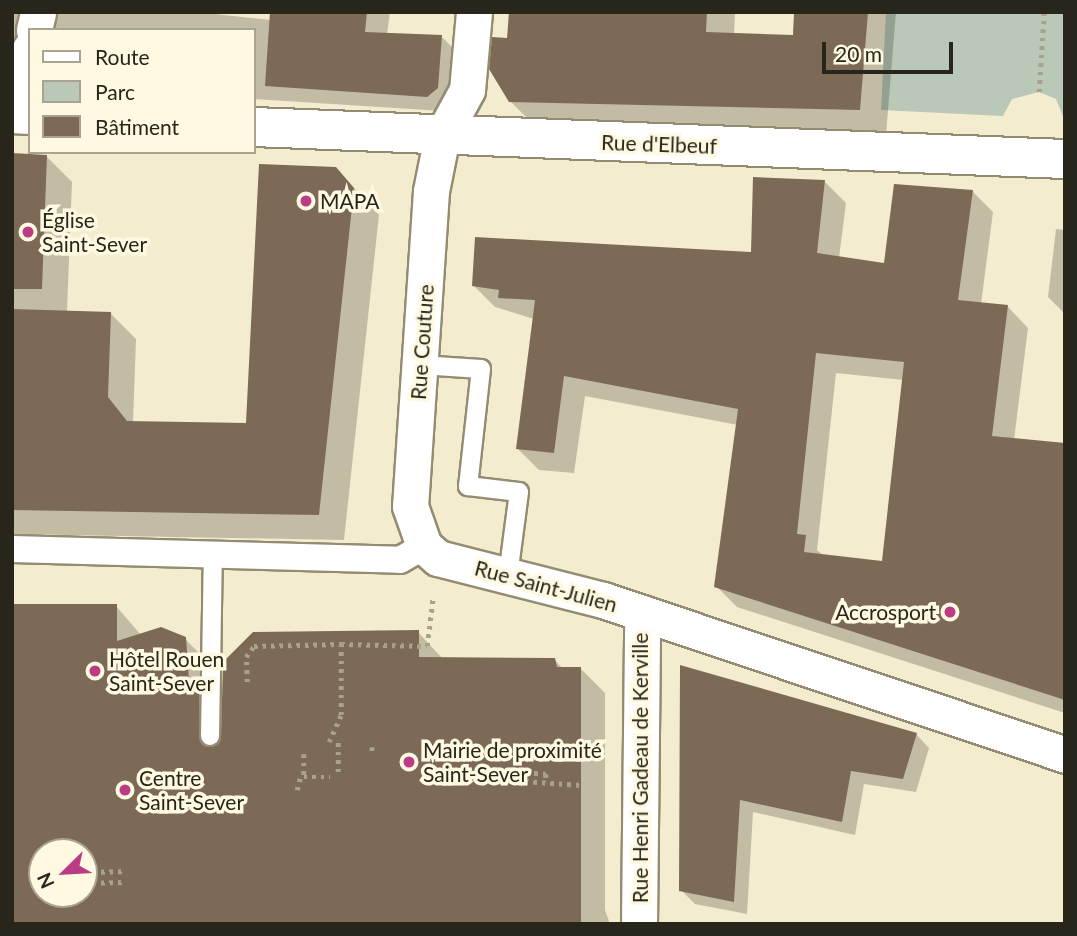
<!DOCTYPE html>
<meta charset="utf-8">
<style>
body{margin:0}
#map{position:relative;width:1077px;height:936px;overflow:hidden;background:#f3eccf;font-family:Lato,sans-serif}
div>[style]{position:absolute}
.green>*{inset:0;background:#b9c8b7}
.shadow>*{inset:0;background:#0003}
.building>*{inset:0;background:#7c6a56}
.path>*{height:4.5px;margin-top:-2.25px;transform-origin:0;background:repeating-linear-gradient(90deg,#a8a28c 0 3.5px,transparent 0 8.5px)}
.roads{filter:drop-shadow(2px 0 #938c72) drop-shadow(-2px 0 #938c72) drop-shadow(0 2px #938c72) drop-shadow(0 -2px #938c72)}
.service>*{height:18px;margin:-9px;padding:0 9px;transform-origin:9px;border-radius:9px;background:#fff}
.pedestrian>*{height:26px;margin:-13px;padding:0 13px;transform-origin:13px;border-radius:13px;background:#fff}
.minor>*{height:35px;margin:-17.5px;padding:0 17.5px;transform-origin:17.5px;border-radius:17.5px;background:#fff}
.tertiary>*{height:38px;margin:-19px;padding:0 19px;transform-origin:19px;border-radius:19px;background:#fff}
.dots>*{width:19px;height:19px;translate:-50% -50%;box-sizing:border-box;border:4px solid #fff9e2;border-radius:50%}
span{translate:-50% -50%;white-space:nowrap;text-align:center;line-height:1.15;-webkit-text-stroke:7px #fff9e2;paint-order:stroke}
.street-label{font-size:21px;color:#28251b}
.poi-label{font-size:21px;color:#28251b}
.left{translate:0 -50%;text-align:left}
.right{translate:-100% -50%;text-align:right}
.frame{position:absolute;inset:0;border:14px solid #28251b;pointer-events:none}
.legend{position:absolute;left:28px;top:28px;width:228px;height:126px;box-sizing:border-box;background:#fff9e2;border:2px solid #a9a492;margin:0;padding:9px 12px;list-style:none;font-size:21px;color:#28251b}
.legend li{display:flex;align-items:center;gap:14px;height:35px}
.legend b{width:35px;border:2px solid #a9a492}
.north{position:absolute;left:28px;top:838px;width:70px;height:70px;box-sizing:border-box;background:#fff9e2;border:2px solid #a9a492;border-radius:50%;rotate:246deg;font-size:19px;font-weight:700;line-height:28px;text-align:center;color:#28251b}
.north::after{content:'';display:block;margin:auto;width:24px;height:32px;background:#bc3b85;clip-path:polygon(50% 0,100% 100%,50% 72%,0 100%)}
.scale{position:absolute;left:822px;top:42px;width:131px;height:32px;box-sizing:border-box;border:4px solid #28251b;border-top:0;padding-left:9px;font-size:21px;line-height:24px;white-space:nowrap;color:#28251b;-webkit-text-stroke:5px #fff9e2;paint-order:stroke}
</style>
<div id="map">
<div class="green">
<div style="clip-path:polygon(886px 12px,1065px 12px,1065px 121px,1056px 99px,1039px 92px,1012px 99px,1003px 116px,881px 110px)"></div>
</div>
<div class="shadow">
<div style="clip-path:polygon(12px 12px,43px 12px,12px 76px)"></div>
<div style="clip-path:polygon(58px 12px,197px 12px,271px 20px,272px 12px,390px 12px,387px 34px,442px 37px,457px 52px,452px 103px,442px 111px,254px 99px,254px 30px,55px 30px)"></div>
<div style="clip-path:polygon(511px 12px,735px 12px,734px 35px,794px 37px,796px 12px,896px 12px,886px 135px,537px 128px,510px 101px)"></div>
<div style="clip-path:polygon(12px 155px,46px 156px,72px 182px,67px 312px,111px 314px,136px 339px,133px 423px,247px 425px,335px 169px,361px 195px,379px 215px,344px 540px,12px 534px)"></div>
<div style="clip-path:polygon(evenodd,825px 182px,846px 203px,839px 258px,885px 265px,972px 191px,993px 212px,981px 304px,1008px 307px,1028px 328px,1014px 440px,1065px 446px,1065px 713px,737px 607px,716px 586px,738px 425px,585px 396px,574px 473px,539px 470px,518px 449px,534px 319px,495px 307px,474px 286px,753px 254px,825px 182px,836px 373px,904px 380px,884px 563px,824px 556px,817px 550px,836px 373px)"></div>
<div style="clip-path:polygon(1056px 229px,1065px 230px,1065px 314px,1048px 297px)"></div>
<div style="clip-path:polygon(evenodd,116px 606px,141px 635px,185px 639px,210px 664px,212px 700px,223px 711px,418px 632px,443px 659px,555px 660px,563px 669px,581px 669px,605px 693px,605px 910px,610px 924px,12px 924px,116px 606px,42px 852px,84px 852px,84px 894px,42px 894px,42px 852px)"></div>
<div style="clip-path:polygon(681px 667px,916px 734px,929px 748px,916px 792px,864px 784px,855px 835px,753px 812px,747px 914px,695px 904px,681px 890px)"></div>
</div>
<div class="building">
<div style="clip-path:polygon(270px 12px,367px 12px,365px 32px,442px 35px,438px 88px,427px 97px,265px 86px)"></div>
<div style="clip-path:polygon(509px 12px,707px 12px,706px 32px,793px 35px,794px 12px,868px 12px,860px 110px,509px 102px,489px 69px,492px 37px,507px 38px)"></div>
<div style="clip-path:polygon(12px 153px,47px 155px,42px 289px,12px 289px)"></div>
<div style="clip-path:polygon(259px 164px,336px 167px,354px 188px,319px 515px,12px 510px,12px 309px,111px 312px,108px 397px,127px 421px,246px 423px)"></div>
<div style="clip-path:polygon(evenodd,753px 177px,825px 180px,817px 253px,884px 263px,894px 184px,973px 190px,958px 300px,1008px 305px,992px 436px,1065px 443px,1065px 700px,714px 587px,738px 409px,564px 376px,554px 453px,516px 449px,535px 300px,498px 298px,499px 290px,472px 286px,475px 237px,751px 252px,753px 177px,816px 353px,904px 362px,882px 561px,804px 552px,806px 535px,797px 534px,816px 353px)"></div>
<div style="clip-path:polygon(evenodd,12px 604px,117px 604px,117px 641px,161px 627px,186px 637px,190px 695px,199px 685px,199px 736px,209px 747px,221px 737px,223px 662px,253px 632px,419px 630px,419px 657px,555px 658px,557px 667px,581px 667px,581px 924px,12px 924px,12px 604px,42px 852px,84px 852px,84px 894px,42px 894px,42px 852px)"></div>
<div style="clip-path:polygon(680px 665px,917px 733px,903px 779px,851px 771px,842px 822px,740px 800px,734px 902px,679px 891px)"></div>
</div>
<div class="path">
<div style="left:1039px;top:92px;width:80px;rotate:-86.4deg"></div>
<div style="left:247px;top:682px;width:25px;rotate:-92deg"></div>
<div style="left:246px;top:657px;width:14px;rotate:-54deg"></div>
<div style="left:254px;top:646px;width:87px;rotate:-1.3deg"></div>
<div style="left:329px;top:742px;width:30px;rotate:-66deg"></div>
<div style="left:341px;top:715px;width:71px;rotate:-90deg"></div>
<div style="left:341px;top:644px;width:86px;rotate:1.3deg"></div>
<div style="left:427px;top:646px;width:49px;rotate:-83deg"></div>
<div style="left:372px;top:747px;width:8px;rotate:83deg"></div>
<div style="left:304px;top:754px;width:23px;rotate:90deg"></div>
<div style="left:304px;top:777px;width:26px"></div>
<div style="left:492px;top:769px;width:54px;rotate:5.3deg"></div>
<div style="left:546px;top:774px;width:9px;rotate:90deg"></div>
<div style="left:338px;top:772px;width:30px;rotate:-90deg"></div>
<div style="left:508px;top:780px;width:73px;rotate:3.9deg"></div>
<div style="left:297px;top:790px;width:16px;rotate:-76deg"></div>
<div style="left:84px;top:872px;width:39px;rotate:-1deg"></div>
<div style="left:84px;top:883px;width:41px;rotate:-1.4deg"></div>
</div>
<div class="roads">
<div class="service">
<div style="left:421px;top:365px;width:60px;rotate:3.8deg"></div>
<div style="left:481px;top:369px;width:118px;rotate:96.3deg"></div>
<div style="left:468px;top:486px;width:51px;rotate:6.7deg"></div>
<div style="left:519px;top:492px;width:84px;rotate:97.5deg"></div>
<div style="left:210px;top:736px;width:182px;rotate:-89.1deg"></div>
</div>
<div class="pedestrian">
<div style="left:12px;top:549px;width:388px;rotate:1.6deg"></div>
<div style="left:400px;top:560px;width:28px;rotate:-30deg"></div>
</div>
<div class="minor">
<div style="left:474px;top:12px;width:78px;rotate:95.1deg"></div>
<div style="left:467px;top:90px;width:52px;rotate:118.5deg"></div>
<div style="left:442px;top:136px;width:56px;rotate:101.3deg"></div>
<div style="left:431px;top:191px;width:316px;rotate:93.8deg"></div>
<div style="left:410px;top:506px;width:42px;rotate:70.7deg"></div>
<div style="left:424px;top:546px;width:18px;rotate:41deg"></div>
<div style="left:438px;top:558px;width:170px;rotate:14.3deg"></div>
<div style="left:603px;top:600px;width:487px;rotate:18.5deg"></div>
<div style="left:34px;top:30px;width:18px;rotate:-77deg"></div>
<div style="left:14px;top:114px;width:67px;rotate:-76.2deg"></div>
<div style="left:639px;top:924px;width:311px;rotate:-89.4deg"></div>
</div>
<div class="tertiary">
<div style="left:12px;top:114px;width:18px;rotate:3deg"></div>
<div style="left:254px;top:127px;width:812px;rotate:2.26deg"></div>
</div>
</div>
<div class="dots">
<div style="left:306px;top:201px;background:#bc3b85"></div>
<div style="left:28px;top:232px;background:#bc3b85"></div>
<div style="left:950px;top:612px;background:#bc3b85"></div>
<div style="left:95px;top:671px;background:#bc3b85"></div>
<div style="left:409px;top:762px;background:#bc3b85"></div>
<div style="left:125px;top:790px;background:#bc3b85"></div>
</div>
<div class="street-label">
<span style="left:659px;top:144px;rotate:2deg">Rue d'Elbeuf</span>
<span style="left:422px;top:342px;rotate:-86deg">Rue Couture</span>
<span style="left:546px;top:586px;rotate:15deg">Rue Saint-Julien</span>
<span style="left:640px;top:768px;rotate:-90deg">Rue Henri Gadeau de Kerville</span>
</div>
<div class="poi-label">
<span class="left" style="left:320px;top:201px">MAPA</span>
<span class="left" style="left:42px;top:232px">Église<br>Saint-Sever</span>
<span class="right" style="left:936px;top:612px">Accrosport</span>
<span class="left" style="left:109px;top:671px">Hôtel Rouen<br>Saint-Sever</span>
<span class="left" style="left:423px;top:762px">Mairie de proximité<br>Saint-Sever</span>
<span class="left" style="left:139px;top:790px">Centre<br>Saint-Sever</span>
</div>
<div class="frame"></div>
<ul class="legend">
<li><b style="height:9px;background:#fff"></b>Route</li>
<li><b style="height:19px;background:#b9c8b7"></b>Parc</li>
<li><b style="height:19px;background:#7c6a56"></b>Bâtiment</li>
</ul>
<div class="north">N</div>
<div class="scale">20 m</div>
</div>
